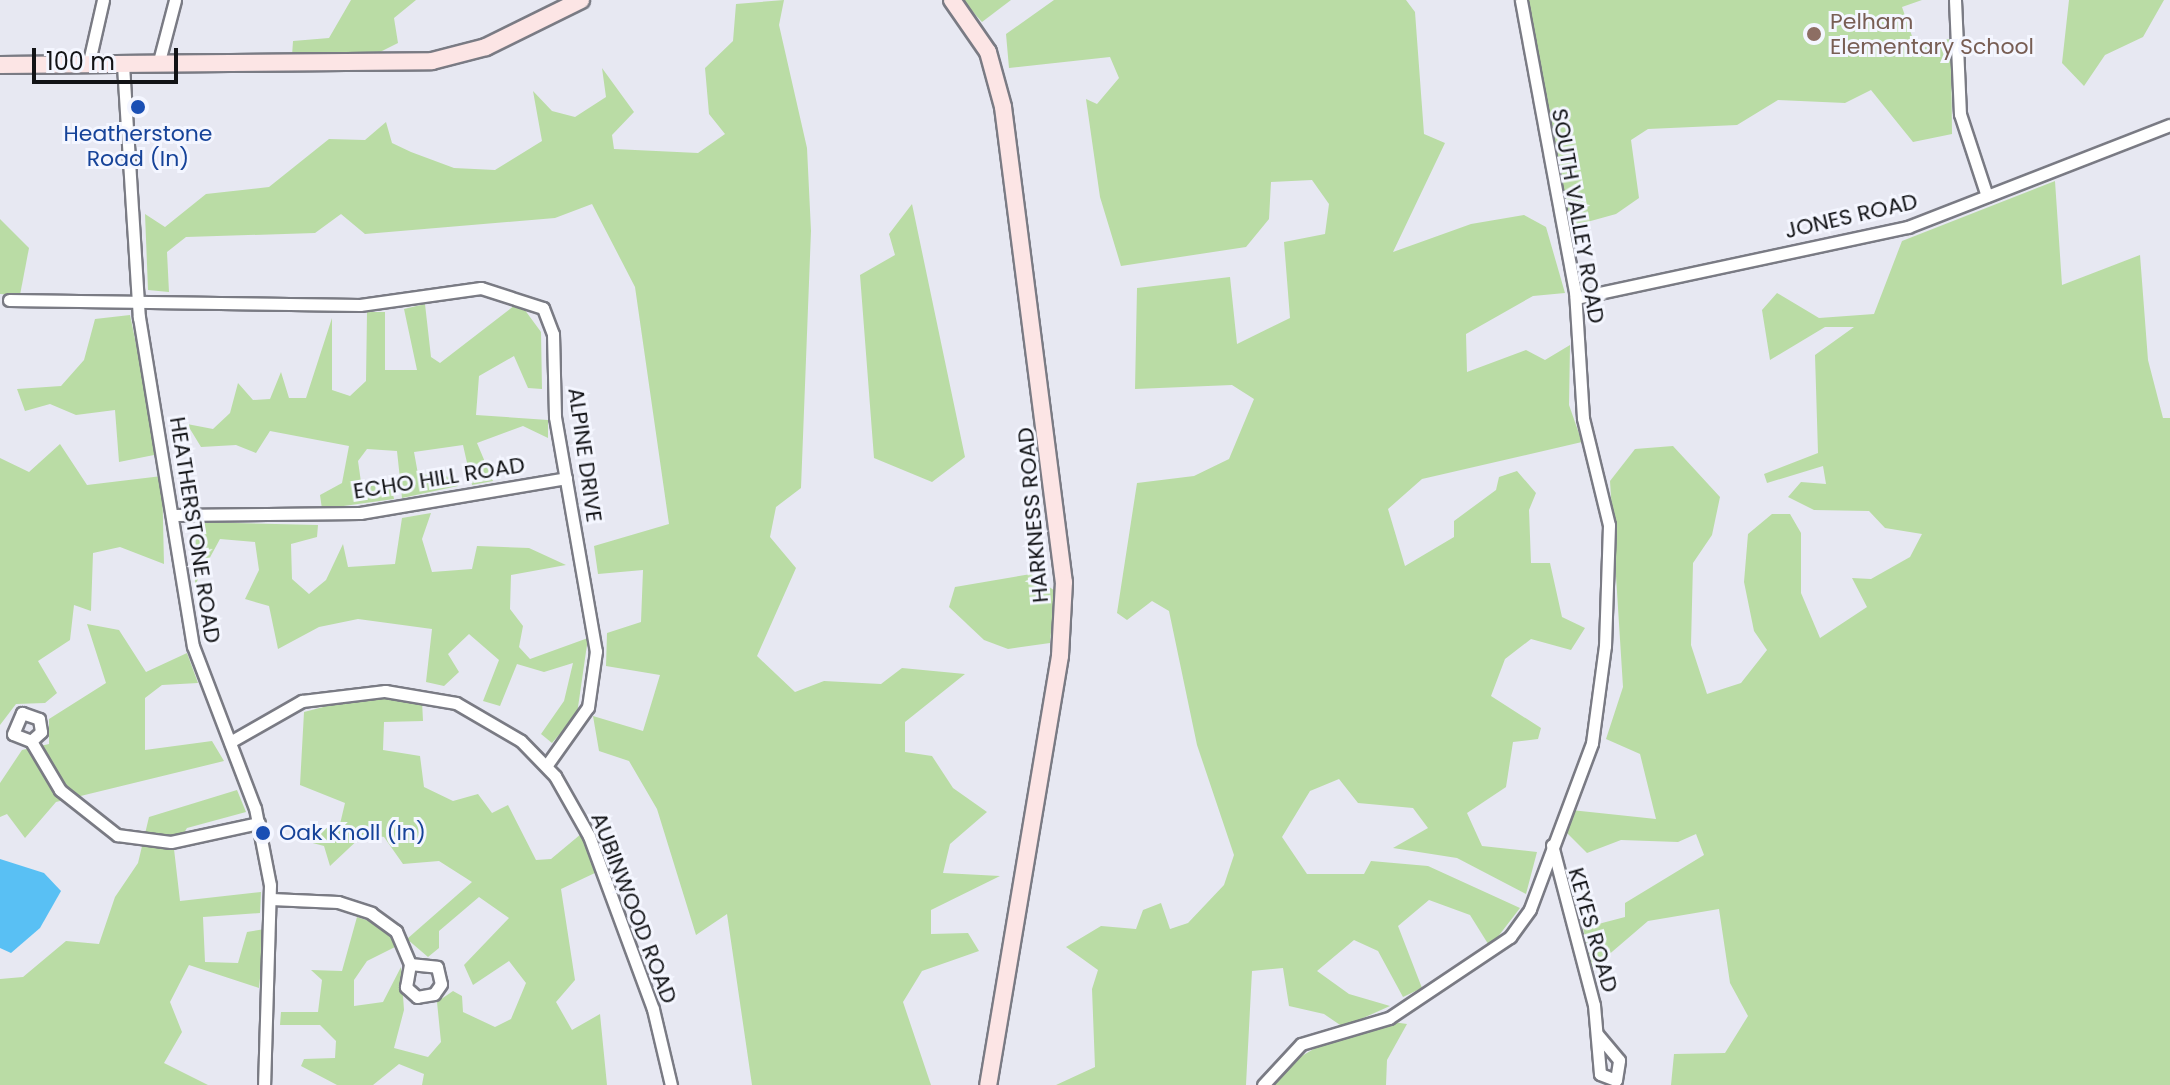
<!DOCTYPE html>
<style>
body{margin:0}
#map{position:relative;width:2170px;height:1085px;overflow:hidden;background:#e7e8f2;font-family:Poppins,sans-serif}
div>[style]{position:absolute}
.green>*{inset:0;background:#badca5}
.water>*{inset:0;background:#59c0f4}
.roads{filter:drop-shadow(2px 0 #7a7b84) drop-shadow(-2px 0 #7a7b84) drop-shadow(0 2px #7a7b84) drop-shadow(0 -2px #7a7b84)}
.street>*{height:11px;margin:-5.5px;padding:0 5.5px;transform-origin:5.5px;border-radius:5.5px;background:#fff}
.secondary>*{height:16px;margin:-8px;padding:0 8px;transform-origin:8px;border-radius:8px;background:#fce5e5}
.dots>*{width:22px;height:22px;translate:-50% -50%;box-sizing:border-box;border:4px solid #f4f6ff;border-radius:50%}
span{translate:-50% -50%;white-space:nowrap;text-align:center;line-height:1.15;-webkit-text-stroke:6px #f4f6ff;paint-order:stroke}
.education-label{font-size:22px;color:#785e54}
.left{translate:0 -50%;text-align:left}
.transit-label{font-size:22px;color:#164399}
.street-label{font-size:22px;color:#121316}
.scale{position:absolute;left:32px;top:48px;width:146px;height:36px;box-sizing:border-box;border:4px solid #121316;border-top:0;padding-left:10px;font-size:24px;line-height:28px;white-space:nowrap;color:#121316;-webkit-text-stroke:6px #f4f6ff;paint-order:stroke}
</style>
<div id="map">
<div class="green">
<div style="clip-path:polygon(351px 0,416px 0,394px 18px,398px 43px,380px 52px,292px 56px,293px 41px,329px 38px)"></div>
<div style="clip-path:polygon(784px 0,779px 25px,807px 148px,811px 231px,801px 488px,776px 507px,770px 537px,796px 568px,757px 656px,795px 692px,824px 681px,881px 684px,902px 668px,965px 674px,905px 722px,905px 752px,932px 756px,953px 788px,987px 812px,950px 844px,943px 873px,1000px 876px,931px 910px,931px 934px,968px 933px,979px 951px,922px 971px,903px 1002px,931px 1085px,752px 1085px,727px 914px,696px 935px,657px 809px,629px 761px,599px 751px,593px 716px,643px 731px,660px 675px,606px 666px,607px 633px,641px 622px,643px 570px,598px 574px,594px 546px,669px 524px,635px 287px,592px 204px,555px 218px,365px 234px,341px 214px,315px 233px,186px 237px,167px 252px,169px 292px,148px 290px,145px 214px,165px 227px,206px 194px,269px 187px,329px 139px,365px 140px,386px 122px,392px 143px,411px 152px,454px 168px,495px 170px,542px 141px,533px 91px,552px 111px,575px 117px,606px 97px,602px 68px,634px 112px,612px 135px,614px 149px,698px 153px,725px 134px,709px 114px,705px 68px,733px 41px,736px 4px)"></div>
<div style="clip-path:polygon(962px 0,1011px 0,982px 22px)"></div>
<div style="clip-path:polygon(1054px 0,1406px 0,1415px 12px,1424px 134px,1445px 143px,1393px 252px,1471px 224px,1524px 215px,1546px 227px,1565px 293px,1533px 296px,1466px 334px,1467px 372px,1526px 350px,1545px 360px,1570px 345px,1569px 405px,1582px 442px,1422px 479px,1388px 509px,1405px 566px,1454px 537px,1454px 521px,1496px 490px,1499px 477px,1517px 471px,1536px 493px,1529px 510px,1531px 563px,1550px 563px,1562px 617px,1585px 628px,1571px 650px,1531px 639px,1505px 659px,1491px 696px,1541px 728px,1538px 739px,1513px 742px,1506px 787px,1467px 813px,1482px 846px,1537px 852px,1526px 894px,1457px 858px,1393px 848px,1428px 828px,1413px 808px,1358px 803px,1339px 779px,1310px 791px,1282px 837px,1307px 874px,1364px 874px,1371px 861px,1428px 866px,1520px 908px,1490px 947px,1470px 915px,1429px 900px,1398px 926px,1422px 988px,1403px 997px,1378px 951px,1354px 940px,1317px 971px,1349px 994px,1390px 1006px,1343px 1027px,1324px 1014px,1289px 1006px,1283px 968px,1252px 971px,1246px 1085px,1056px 1085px,1095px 1067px,1092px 989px,1098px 970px,1066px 947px,1101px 926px,1136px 929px,1143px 910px,1161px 903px,1170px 929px,1188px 923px,1224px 885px,1234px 855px,1197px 745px,1169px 611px,1152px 601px,1127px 620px,1117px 613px,1137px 483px,1194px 476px,1229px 459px,1254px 399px,1232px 385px,1135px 389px,1137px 288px,1230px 277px,1237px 344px,1290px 318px,1284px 242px,1325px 234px,1329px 204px,1312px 180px,1271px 182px,1269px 219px,1246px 247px,1121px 266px,1100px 197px,1086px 99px,1097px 104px,1119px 78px,1110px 57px,1009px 68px,1006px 34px)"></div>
<div style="clip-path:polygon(1525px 0,1922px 0,1902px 7px,1914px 42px,1951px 39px,1952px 134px,1913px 142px,1871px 90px,1845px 103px,1778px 100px,1737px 125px,1648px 129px,1631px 140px,1639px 198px,1616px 214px,1569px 227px)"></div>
<div style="clip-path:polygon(2069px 0,2164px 0,2143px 37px,2105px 55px,2084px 86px,2062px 63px)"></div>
<div style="clip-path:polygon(2055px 181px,2062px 285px,2140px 255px,2148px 360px,2163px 418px,2170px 418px,2170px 1085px,1671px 1085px,1674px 1054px,1725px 1053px,1748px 1016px,1730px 983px,1719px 909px,1648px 921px,1592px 969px,1583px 928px,1625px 917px,1625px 903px,1704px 855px,1696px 834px,1678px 842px,1621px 840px,1587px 853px,1562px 828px,1571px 810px,1656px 819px,1640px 754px,1606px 739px,1623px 687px,1610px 481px,1635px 449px,1673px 446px,1720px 497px,1712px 535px,1693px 563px,1691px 645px,1707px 694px,1741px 683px,1767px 650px,1754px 631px,1744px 582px,1748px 534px,1772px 514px,1790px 514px,1801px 533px,1801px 593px,1820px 638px,1867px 607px,1852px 578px,1871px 579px,1910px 557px,1922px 534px,1885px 528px,1869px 511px,1814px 510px,1788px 497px,1801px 482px,1826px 484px,1823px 466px,1767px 483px,1764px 474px,1818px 453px,1815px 355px,1854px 327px,1825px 327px,1770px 360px,1762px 310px,1777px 293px,1819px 318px,1874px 314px,1902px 241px)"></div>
<div style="clip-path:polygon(912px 204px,965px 457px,932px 482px,874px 458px,860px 275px,895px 255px,889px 234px)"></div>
<div style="clip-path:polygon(0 219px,29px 248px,20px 295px,0 294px)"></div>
<div style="clip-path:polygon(519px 302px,541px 332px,542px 389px,528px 388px,514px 356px,479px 376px,476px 415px,548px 420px,548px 438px,523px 426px,477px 443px,493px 481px,472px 485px,463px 445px,414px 452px,418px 474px,452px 477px,458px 486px,402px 498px,397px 451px,367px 449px,358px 461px,361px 482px,391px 484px,394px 499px,322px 509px,320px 495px,342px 483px,349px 446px,270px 431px,256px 453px,236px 445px,201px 447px,187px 424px,213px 429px,230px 413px,238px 383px,253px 400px,270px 399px,281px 372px,289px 398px,306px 398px,332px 318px,332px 390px,350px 396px,366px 381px,367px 312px,385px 312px,385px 370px,417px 370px,404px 309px,425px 304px,431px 357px,440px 363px)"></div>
<div style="clip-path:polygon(130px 315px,159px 454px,119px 462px,115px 410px,76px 415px,50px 404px,25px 411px,17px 389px,61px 386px,84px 360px,95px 319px)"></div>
<div style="clip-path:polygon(60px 444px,87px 485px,162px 476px,164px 564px,120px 547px,93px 553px,91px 611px,74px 605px,70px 640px,38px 661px,57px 693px,45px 703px,16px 704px,0 725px,0 458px,29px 472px)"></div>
<div style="clip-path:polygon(431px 513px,422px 539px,432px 572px,472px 569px,477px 546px,529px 548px,566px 565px,511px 575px,510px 609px,523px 626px,519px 647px,530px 659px,588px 638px,577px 714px,552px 743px,541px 734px,564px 701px,573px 663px,544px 672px,517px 664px,500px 706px,483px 701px,499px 660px,469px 634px,448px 654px,459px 672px,444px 686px,426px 682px,432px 629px,358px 619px,319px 627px,278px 649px,269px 606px,245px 599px,259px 570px,255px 542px,220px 539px,195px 585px,196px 522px,318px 525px,317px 537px,291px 544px,292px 579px,309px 594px,326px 580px,343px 544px,348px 567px,395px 564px,402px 518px)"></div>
<div style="clip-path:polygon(1031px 574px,1055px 591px,1050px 643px,1008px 649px,984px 640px,949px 607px,955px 587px)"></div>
<div style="clip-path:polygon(87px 624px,119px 630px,146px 672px,187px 653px,198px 683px,162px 685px,145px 698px,145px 750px,212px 741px,224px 761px,56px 802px,25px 838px,7px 814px,0 817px,0 783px,22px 750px,49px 744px,49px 719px,106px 683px)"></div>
<div style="clip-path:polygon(362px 697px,422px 701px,423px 721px,384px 722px,383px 750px,420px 756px,424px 787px,453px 801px,478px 794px,492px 813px,508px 805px,536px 860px,551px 859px,581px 834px,597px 872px,561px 889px,575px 980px,556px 1002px,572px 1030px,600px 1014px,607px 1085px,422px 1085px,424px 1074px,399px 1064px,373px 1085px,337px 1085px,301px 1066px,304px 1059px,335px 1058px,336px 1041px,320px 1025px,280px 1025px,281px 1012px,318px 1012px,322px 980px,311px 970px,342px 971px,357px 917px,381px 925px,397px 946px,367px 961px,354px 980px,354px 1006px,383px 1002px,401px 967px,404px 1010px,394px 1048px,428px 1057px,441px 1042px,437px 1002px,453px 991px,462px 996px,463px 1012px,495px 1027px,511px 1019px,526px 983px,509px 961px,473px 985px,464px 965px,509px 918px,479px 897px,439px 931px,439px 948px,428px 957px,407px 939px,472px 882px,439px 861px,403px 864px,384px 837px,364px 834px,330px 866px,324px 846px,305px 841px,307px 833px,340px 824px,345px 803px,300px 785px,304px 712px)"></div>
<div style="clip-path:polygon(237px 790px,246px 812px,187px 828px,174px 849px,180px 901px,261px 892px,260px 913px,203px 917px,205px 962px,238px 963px,247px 932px,265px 929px,259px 988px,189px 965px,170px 1002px,182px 1032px,164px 1063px,208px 1085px,0 1085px,0 979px,23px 977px,66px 941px,99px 944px,115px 897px,138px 863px,149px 817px)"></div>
<div style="clip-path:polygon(1393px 1022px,1407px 1024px,1387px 1060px,1386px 1085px,1274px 1085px,1285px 1066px,1322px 1044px)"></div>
</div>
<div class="water">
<div style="clip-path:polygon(0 859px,44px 873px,61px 891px,40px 928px,11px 953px,0 948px)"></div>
</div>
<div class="roads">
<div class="street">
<div style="left:1955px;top:0;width:114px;rotate:87.5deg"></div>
<div style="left:1960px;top:114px;width:86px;rotate:71.8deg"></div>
<div style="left:123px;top:65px;width:253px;rotate:86.4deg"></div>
<div style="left:139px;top:317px;width:333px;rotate:80.7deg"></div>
<div style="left:193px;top:646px;width:173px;rotate:69.1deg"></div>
<div style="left:255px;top:808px;width:78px;rotate:79deg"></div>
<div style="left:270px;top:885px;width:200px;rotate:91.7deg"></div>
<div style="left:158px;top:65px;width:67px;rotate:-75.3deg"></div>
<div style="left:88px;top:66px;width:68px;rotate:-77.2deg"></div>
<div style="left:1576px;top:298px;width:340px;rotate:-12.1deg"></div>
<div style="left:1908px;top:227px;width:281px;rotate:-21.3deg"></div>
<div style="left:9px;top:300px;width:351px;rotate:0.8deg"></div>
<div style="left:360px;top:305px;width:122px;rotate:-8deg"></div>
<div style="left:481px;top:288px;width:65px;rotate:17.9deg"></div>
<div style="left:543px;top:308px;width:28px;rotate:69deg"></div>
<div style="left:553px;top:334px;width:83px;rotate:88.6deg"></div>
<div style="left:555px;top:417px;width:238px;rotate:80.1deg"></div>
<div style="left:596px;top:651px;width:57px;rotate:98.1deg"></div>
<div style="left:588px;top:707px;width:71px;rotate:125.3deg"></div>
<div style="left:174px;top:515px;width:186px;rotate:-0.6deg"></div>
<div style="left:360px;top:513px;width:209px;rotate:-9.6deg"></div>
<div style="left:31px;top:741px;width:19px;rotate:-159deg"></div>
<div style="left:13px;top:734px;width:23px;rotate:-67deg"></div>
<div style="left:22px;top:713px;width:18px;rotate:19deg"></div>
<div style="left:39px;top:719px;width:13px;rotate:81deg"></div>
<div style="left:41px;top:732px;width:13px;rotate:138deg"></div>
<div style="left:31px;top:741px;width:57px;rotate:59.4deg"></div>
<div style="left:60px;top:790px;width:73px;rotate:38.3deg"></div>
<div style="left:117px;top:835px;width:54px;rotate:7.4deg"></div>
<div style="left:171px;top:842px;width:90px;rotate:-12.2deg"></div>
<div style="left:230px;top:742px;width:83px;rotate:-29.7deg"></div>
<div style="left:302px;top:701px;width:84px;rotate:-6.9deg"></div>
<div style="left:385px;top:691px;width:72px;rotate:9.6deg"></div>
<div style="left:456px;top:703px;width:75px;rotate:30.3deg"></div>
<div style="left:521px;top:741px;width:49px;rotate:45.8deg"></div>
<div style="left:555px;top:776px;width:69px;rotate:60.5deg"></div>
<div style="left:589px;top:836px;width:184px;rotate:69.7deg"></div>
<div style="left:653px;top:1009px;width:78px;rotate:76.7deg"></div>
<div style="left:1552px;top:845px;width:165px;rotate:75.3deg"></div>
<div style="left:1594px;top:1005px;width:69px;rotate:85deg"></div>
<div style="left:1600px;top:1074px;width:17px;rotate:21deg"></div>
<div style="left:1616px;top:1080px;width:20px;rotate:-81deg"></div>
<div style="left:1619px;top:1060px;width:33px;rotate:-130deg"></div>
<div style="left:271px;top:899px;width:67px;rotate:2.6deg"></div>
<div style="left:338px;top:902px;width:35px;rotate:18deg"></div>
<div style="left:371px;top:913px;width:31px;rotate:36deg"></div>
<div style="left:396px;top:931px;width:36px;rotate:67deg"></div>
<div style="left:410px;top:964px;width:27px;rotate:6deg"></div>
<div style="left:437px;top:967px;width:17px;rotate:77deg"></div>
<div style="left:441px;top:984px;width:12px;rotate:125deg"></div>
<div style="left:434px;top:994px;width:17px;rotate:170deg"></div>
<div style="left:417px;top:997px;width:15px;rotate:-138deg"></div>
<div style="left:406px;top:987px;width:23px;rotate:-80deg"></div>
<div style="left:1263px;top:1085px;width:56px;rotate:-47.2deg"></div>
<div style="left:1301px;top:1044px;width:92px;rotate:-16.5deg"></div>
<div style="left:1389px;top:1018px;width:146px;rotate:-33.8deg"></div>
<div style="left:1510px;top:937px;width:34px;rotate:-54deg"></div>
<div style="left:1530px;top:909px;width:177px;rotate:-69.5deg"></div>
<div style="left:1592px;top:743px;width:98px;rotate:-82.4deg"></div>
<div style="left:1605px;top:646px;width:121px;rotate:-88.1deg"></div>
<div style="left:1609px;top:525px;width:110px;rotate:-103.7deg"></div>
<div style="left:1583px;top:418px;width:126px;rotate:-93.6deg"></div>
<div style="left:1575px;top:292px;width:297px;rotate:-100.5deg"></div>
</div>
<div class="secondary">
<div style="left:952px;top:0;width:63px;rotate:55.3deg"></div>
<div style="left:988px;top:52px;width:57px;rotate:74.7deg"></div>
<div style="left:1003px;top:107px;width:479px;rotate:82.7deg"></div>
<div style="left:1064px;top:582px;width:74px;rotate:93.1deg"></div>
<div style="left:1060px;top:656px;width:435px;rotate:99.5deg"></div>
<div style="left:0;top:65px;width:432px;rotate:-0.5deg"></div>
<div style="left:432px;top:61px;width:56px;rotate:-14.5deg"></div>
<div style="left:486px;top:47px;width:106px;rotate:-26.3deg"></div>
</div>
</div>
<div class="dots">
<div style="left:1814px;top:34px;background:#8d6e63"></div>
<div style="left:138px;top:107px;background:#1a4fb4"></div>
<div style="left:263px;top:833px;background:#1a4fb4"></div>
</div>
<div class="education-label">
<span class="left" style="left:1830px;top:34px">Pelham<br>Elementary School</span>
</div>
<div class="transit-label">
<span style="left:138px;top:146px">Heatherstone<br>Road (In)</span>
<span class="left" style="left:279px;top:833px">Oak Knoll (In)</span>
</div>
<div class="street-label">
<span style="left:1578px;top:216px;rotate:80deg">SOUTH VALLEY ROAD</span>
<span style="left:1851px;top:216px;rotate:-13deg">JONES ROAD</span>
<span style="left:585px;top:455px;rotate:82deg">ALPINE DRIVE</span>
<span style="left:439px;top:478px;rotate:-9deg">ECHO HILL ROAD</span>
<span style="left:1033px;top:515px;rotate:-95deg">HARKNESS ROAD</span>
<span style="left:195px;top:530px;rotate:81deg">HEATHERSTONE ROAD</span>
<span style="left:634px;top:908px;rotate:69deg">AUBINWOOD ROAD</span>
<span style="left:1593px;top:930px;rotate:74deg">KEYES ROAD</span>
</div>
<div class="scale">100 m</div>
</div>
